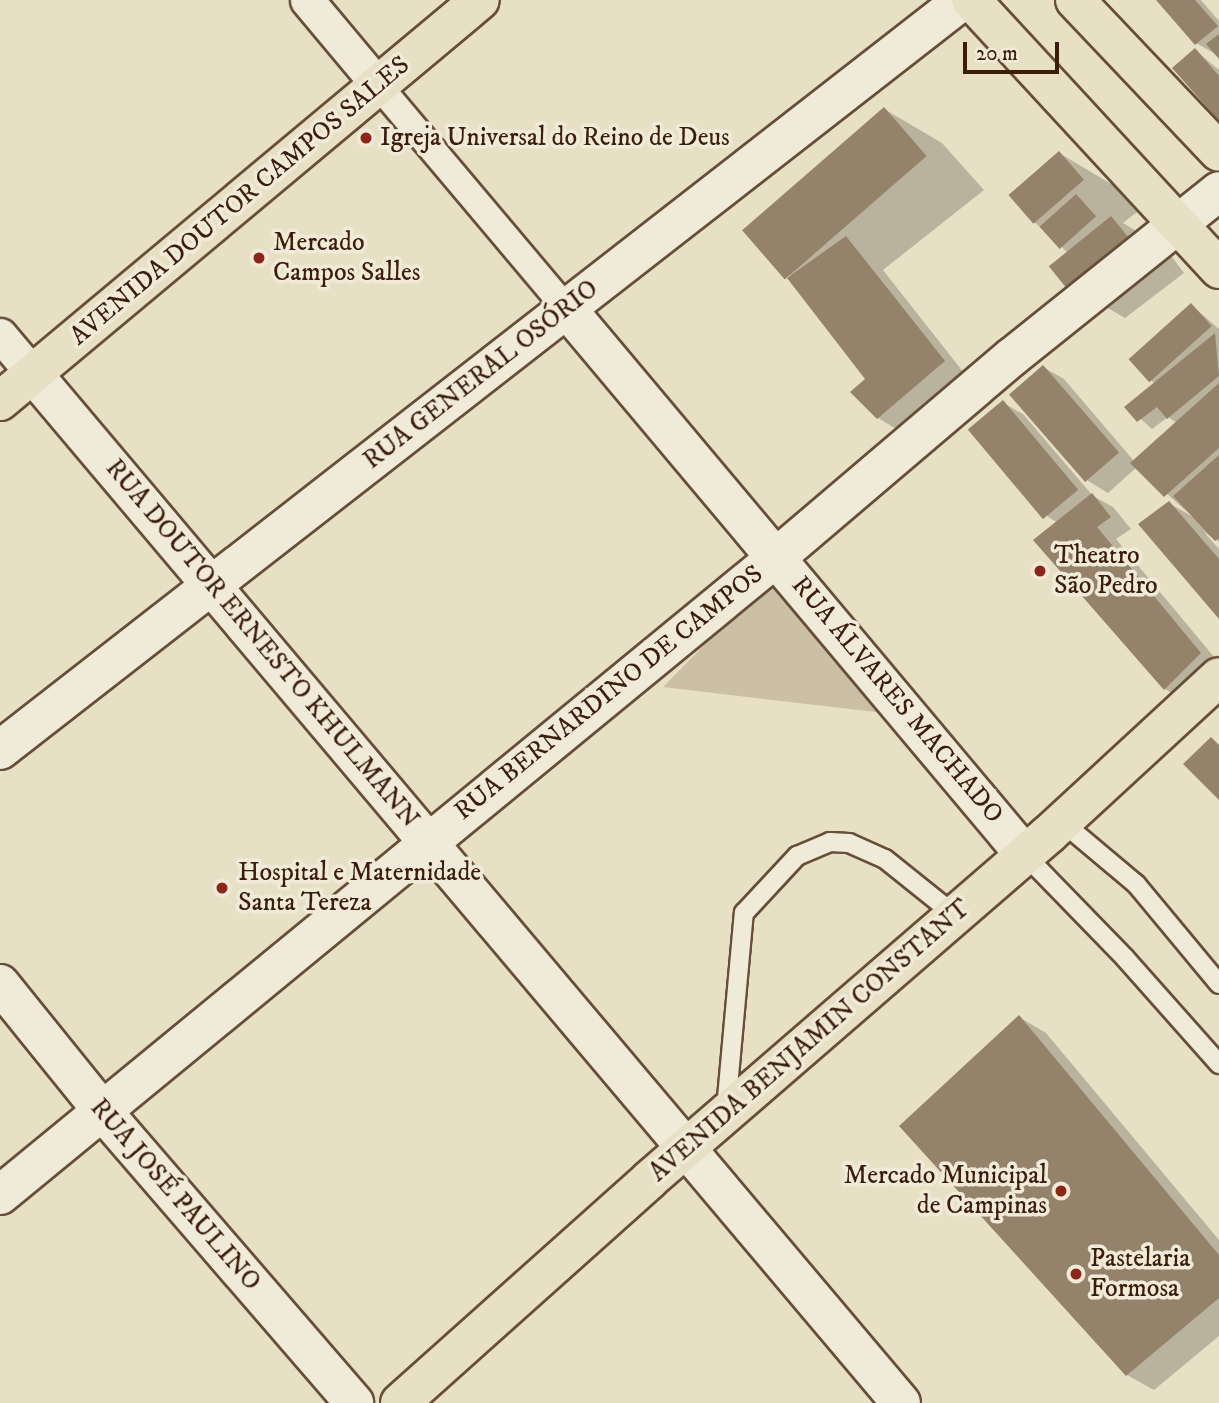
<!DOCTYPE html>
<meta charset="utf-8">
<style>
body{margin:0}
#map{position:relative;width:1219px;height:1403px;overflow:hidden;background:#e8e0c5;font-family:"IM FELL DW Pica",serif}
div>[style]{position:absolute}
.green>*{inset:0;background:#cbbfa5}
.shadow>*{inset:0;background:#0003}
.building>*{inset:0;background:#95826b;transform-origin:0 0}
.roads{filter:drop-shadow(2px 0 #674e39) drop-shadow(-2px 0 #674e39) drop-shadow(0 2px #674e39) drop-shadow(0 -2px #674e39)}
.service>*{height:18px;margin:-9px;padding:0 9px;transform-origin:9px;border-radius:9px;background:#f0ebd9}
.pedestrian>*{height:26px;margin:-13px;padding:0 13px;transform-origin:13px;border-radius:13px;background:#f0ebd9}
.minor>*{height:33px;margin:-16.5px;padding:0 16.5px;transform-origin:16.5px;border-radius:16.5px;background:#f0ebd9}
.tertiary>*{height:38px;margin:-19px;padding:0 19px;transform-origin:19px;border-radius:19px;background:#f0ebd9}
.secondary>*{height:38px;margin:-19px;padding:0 19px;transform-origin:19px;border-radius:19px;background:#f0ebd9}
.primary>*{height:38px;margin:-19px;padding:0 19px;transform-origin:19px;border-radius:19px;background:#e8e0c5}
.dots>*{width:19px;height:19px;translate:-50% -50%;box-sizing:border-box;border:4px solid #f0ebd9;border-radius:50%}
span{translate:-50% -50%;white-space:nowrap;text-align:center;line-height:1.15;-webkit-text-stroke:7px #f0ebd9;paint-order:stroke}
.poi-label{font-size:26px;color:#3c1d0a}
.left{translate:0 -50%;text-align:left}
.right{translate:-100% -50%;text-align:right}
.street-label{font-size:26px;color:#3c1d0a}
.scale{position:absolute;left:963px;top:42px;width:96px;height:32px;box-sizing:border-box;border:4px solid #3c1d0a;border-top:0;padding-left:9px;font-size:21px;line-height:24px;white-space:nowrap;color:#3c1d0a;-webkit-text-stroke:5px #f0ebd9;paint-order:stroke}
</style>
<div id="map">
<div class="green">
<div style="clip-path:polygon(774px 574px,884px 713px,663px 687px)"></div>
</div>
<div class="shadow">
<div style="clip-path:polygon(1159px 0,1201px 0,1219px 21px,1219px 56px,1196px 43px)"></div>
<div style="clip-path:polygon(1195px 50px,1219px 70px,1219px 118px)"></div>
<div style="clip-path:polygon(884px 109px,942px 143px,984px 190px,883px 270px,964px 373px,898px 430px,878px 418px,867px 379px,792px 276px,781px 270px)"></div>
<div style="clip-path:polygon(1059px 153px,1113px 185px,1137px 212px,1123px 223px,1166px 249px,1184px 273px,1125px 318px,1071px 287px,1068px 253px,1032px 220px)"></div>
<div style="clip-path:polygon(1191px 305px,1219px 329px,1219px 542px,1204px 532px,1219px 549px,1219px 616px,1169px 503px,1193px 517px,1137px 467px,1108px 493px,1088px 481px,1043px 367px,1064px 379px,1134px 461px,1177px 423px,1168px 417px,1152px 429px,1127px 407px,1156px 384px,1148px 379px)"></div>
<div style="clip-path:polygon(1003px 403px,1023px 414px,1093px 496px,1113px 507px,1131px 529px,1116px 539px,1219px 663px,1186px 701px,1165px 689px,1035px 540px,1058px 523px,1048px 517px)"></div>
<div style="clip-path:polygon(1019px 1017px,1046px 1033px,1219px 1240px,1219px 1336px,1154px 1390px,1127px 1375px)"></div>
</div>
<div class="building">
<div style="clip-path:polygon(1156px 0,1195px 0,1218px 26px,1195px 45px)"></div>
<div style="clip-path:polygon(1219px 34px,1219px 59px,1206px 44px)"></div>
<div style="clip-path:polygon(1195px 48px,1219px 76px,1219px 121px,1172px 68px)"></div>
<div style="left:884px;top:107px;width:65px;height:188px;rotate:49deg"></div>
<div style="left:1059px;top:151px;width:38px;height:67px;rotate:49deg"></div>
<div style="left:1076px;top:194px;width:30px;height:49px;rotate:48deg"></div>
<div style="left:1111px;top:216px;width:32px;height:80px;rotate:51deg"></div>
<div style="clip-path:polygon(846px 236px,945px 361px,877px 419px,850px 392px,865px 379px,787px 278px)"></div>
<div style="left:1191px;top:303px;width:31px;height:84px;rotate:48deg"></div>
<div style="clip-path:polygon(1215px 333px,1219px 376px,1167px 419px,1157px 407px,1137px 422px,1124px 407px)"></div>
<div style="left:1043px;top:365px;width:116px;height:45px;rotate:49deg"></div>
<div style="clip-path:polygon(1219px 383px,1219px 448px,1164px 497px,1130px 463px)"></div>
<div style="left:1003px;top:400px;width:117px;height:46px;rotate:50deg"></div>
<div style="clip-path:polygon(1219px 455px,1219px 538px,1215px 541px,1173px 496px)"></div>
<div style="clip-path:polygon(1092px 493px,1111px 517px,1097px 527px,1201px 653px,1164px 690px,1033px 540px)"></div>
<div style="clip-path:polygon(1169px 501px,1219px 559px,1219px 619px,1138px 524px)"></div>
<div style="clip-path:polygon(1211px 737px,1219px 745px,1219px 800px,1183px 764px)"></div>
<div style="clip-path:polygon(1019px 1015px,1219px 1255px,1219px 1298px,1126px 1376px,899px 1126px)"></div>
</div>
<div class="roads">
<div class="service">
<div style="left:1062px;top:822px;width:97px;rotate:40deg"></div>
<div style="left:1136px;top:884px;width:130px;rotate:50.3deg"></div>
<div style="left:1025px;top:855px;width:144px;rotate:45.8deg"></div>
<div style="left:1125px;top:958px;width:142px;rotate:48.4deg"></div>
<div style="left:726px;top:1109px;width:197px;rotate:-84.8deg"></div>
<div style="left:744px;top:913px;width:78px;rotate:-47.1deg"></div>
<div style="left:797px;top:856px;width:36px;rotate:-23deg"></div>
<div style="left:830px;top:842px;width:19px;rotate:3deg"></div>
<div style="left:849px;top:843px;width:39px;rotate:24deg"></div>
<div style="left:885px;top:859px;width:90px;rotate:38.7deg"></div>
</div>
<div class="pedestrian">
<div style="left:379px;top:86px;width:290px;rotate:49.9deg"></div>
</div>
<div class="minor">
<div style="left:307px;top:0;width:112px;rotate:50.1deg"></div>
<div style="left:0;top:335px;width:51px;rotate:49.8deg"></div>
</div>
<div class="tertiary">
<div style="left:566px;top:308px;width:714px;rotate:50deg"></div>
<div style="left:33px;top:374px;width:1346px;rotate:49.85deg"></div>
<div style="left:0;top:750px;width:1221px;rotate:-37.91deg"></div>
<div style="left:0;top:1195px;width:1007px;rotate:-39.4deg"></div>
<div style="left:778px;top:556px;width:307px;rotate:-40.4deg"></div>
<div style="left:1012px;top:357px;width:265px;rotate:-38.7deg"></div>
</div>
<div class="secondary">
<div style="left:0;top:984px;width:166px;rotate:51.1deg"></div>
<div style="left:104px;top:1113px;width:383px;rotate:49.2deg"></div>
</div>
<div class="primary">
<div style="left:971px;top:0;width:366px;rotate:47.3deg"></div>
<div style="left:1075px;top:0;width:209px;rotate:46.5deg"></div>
<div style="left:0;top:401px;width:625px;rotate:-39.88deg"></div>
<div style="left:400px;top:1403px;width:334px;rotate:-41.8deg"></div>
<div style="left:649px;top:1180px;width:529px;rotate:-40.86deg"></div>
<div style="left:1049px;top:834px;width:231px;rotate:-42.7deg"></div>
</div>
</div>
<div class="dots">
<div style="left:366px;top:138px;background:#8f2418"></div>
<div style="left:259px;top:258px;background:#8f2418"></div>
<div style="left:1040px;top:571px;background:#8f2418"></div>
<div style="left:222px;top:888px;background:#8f2418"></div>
<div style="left:1061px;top:1191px;background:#8f2418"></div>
<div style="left:1076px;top:1274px;background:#8f2418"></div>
</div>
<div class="poi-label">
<span class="left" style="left:380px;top:138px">Igreja Universal do Reino de Deus</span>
<span class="left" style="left:273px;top:258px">Mercado<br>Campos Salles</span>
<span class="left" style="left:1054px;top:571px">Theatro<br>São Pedro</span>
<span class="left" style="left:238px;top:888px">Hospital e Maternidade<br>Santa Tereza</span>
<span class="right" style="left:1047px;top:1191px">Mercado Municipal<br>de Campinas</span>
<span class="left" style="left:1090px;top:1274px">Pastelaria<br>Formosa</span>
</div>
<div class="street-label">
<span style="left:240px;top:201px;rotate:-40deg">AVENIDA DOUTOR CAMPOS SALES</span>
<span style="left:481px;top:375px;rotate:-38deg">RUA GENERAL OSÓRIO</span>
<span style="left:262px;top:644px;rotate:50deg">RUA DOUTOR ERNESTO KHULMANN</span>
<span style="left:609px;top:693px;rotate:-39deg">RUA BERNARDINO DE CAMPOS</span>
<span style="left:897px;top:700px;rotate:50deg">RUA ÁLVARES MACHADO</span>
<span style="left:810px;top:1041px;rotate:-41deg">AVENIDA BENJAMIN CONSTANT</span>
<span style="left:175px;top:1195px;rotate:49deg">RUA JOSÉ PAULINO</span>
</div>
<div class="scale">20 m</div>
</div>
